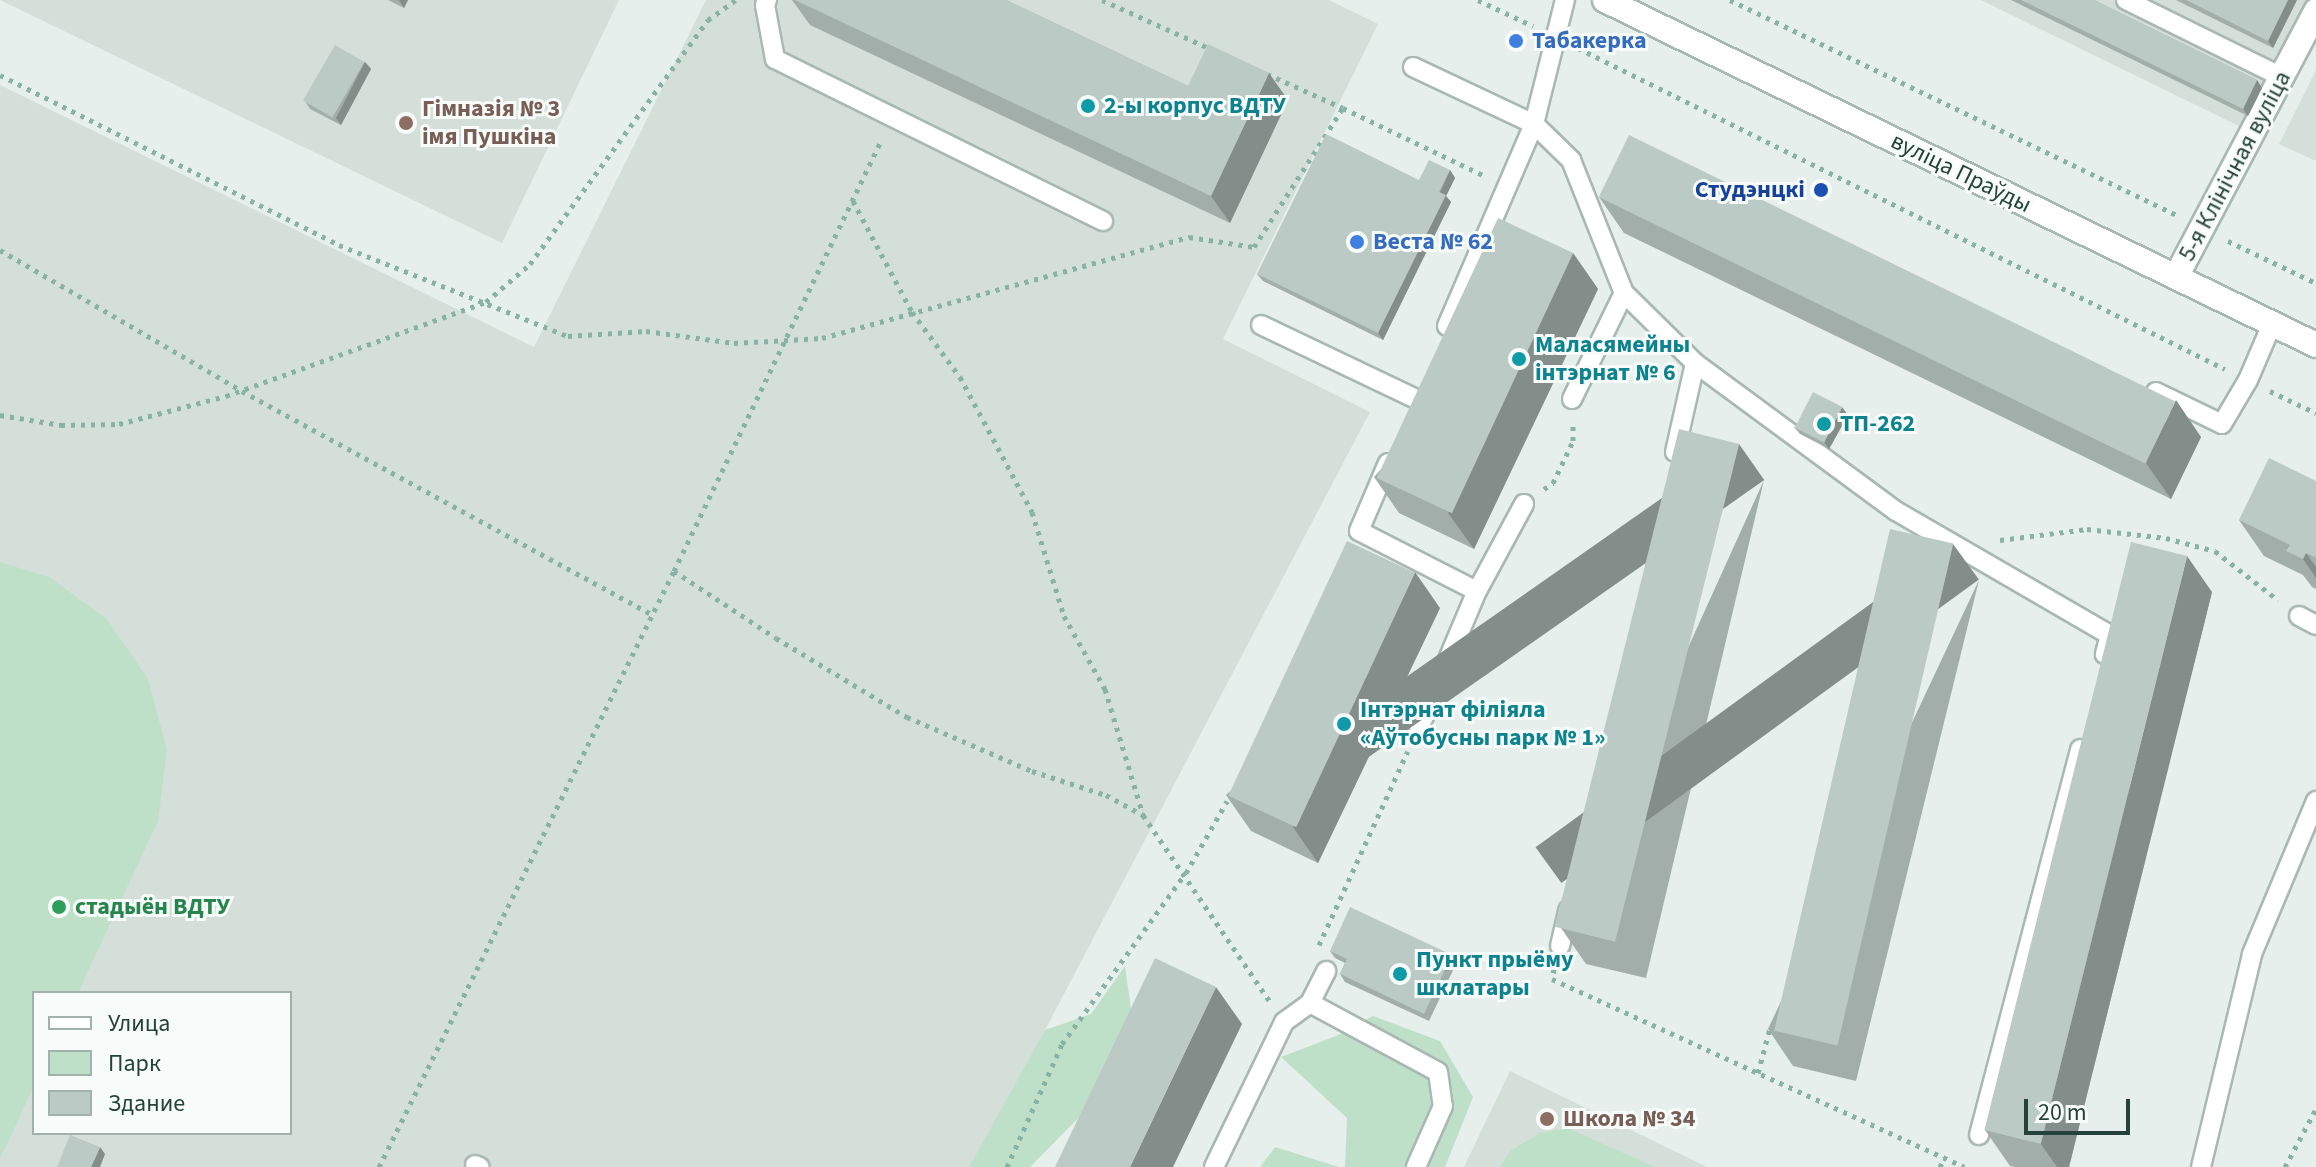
<!DOCTYPE html>
<meta charset="utf-8">
<style>
body{margin:0}
#map{position:relative;width:2316px;height:1167px;overflow:hidden;background:#e6efeb;font-family:"Source Sans 3",sans-serif}
div>[style]{position:absolute}
.built>*{inset:0;background:#d4dfda}
.green>*{inset:0;background:#bfe0c8}
.path>*{height:5px;margin-top:-2.5px;transform-origin:0;background:repeating-linear-gradient(90deg,#86b3a5 0 4px,transparent 0 10px)}
.roads{filter:drop-shadow(2px 0 #a8b8b2) drop-shadow(-2px 0 #a8b8b2) drop-shadow(0 2px #a8b8b2) drop-shadow(0 -2px #a8b8b2)}
.service>*{height:18px;margin:-9px;padding:0 9px;transform-origin:9px;border-radius:9px;background:#fff}
.minor>*{height:24px;margin:-12px;padding:0 12px;transform-origin:12px;border-radius:12px;background:#fff}
.secondary>*{height:24px;margin:-12px;padding:0 12px;transform-origin:12px;border-radius:12px;background:#fff}
.wall>*{inset:0;background:#a1aea9}
.shaded-wall>*{inset:0;background:#838d89;transform-origin:0 0}
.building>*{inset:0;background:#bbcac4;transform-origin:0 0}
.dots>*{width:22px;height:22px;translate:-50% -50%;box-sizing:border-box;border:4px solid #f7fbf9;border-radius:50%}
span{translate:-50% -50%;white-space:nowrap;text-align:center;line-height:1.15;-webkit-text-stroke:6px #f7fbf9;paint-order:stroke}
.shop-label{font-size:24px;color:#366cbe;font-weight:700}
.left{translate:0 -50%;text-align:left}
.culture-label{font-size:24px;color:#0d838f;font-weight:700}
.education-label{font-size:24px;color:#785e54;font-weight:700}
.street-label{font-size:24px;color:#24423a}
.transit-label{font-size:24px;color:#164399;font-weight:700}
.right{translate:-100% -50%;text-align:right}
.leisure-label{font-size:24px;color:#27864d;font-weight:700}
.legend{position:absolute;left:32px;top:991px;width:260px;height:144px;box-sizing:border-box;background:#f7fbf9;border:2px solid #a3b1ad;margin:0;padding:10px 14px;list-style:none;font-size:24px;color:#24423a}
.legend li{display:flex;align-items:center;gap:16px;height:40px}
.legend b{width:40px;border:2px solid #a3b1ad}
.scale{position:absolute;left:2024px;top:1099px;width:106px;height:36px;box-sizing:border-box;border:4px solid #24423a;border-top:0;padding-left:10px;font-size:24px;line-height:28px;white-space:nowrap;color:#24423a;-webkit-text-stroke:6px #f7fbf9;paint-order:stroke}
</style>
<div id="map">
<div class="built">
<div style="clip-path:polygon(0 0,619px 0,502px 243px)"></div>
<div style="clip-path:polygon(evenodd,706px 0,1329px 0,1378px 24px,1223px 339px,1370px 412px,973px 1167px,0 1167px,0 85px,534px 347px,706px 0,34px 993px,290px 993px,290px 1133px,34px 1133px,34px 993px)"></div>
<div style="clip-path:polygon(1981px 0,2309px 0,2247px 130px)"></div>
<div style="clip-path:polygon(2316px 70px,2316px 161px,2279px 144px)"></div>
<div style="clip-path:polygon(1510px 1071px,1707px 1167px,1464px 1167px)"></div>
</div>
<div class="green">
<div style="clip-path:polygon(0 562px,49px 577px,107px 619px,148px 679px,167px 750px,158px 821px,78px 993px,34px 993px,34px 1086px,0 1159px)"></div>
<div style="clip-path:polygon(1125px 966px,1132px 1016px,1091px 1105px,1030px 1167px,969px 1167px,1045px 1030px,1091px 1014px)"></div>
<div style="clip-path:polygon(1373px 1016px,1440px 1041px,1473px 1097px,1445px 1167px,1345px 1167px,1347px 1118px,1281px 1057px,1336px 1036px)"></div>
<div style="clip-path:polygon(1568px 1128px,1655px 1167px,1500px 1167px,1510px 1151px,1540px 1133px)"></div>
<div style="clip-path:polygon(1275px 1147px,1339px 1167px,1260px 1167px)"></div>
</div>
<div class="path">
<div style="left:1102px;top:0;width:120px;rotate:24.2deg"></div>
<div style="left:1478px;top:0;width:61px;rotate:25.3deg"></div>
<div style="left:1730px;top:0;width:495px;rotate:25.7deg"></div>
<div style="left:1578px;top:48px;width:722px;rotate:26.39deg"></div>
<div style="left:1267px;top:74px;width:83px;rotate:24.1deg"></div>
<div style="left:0;top:75px;width:379px;rotate:26.6deg"></div>
<div style="left:339px;top:245px;width:246px;rotate:21.7deg"></div>
<div style="left:568px;top:336px;width:78px;rotate:-3.7deg"></div>
<div style="left:646px;top:331px;width:89px;rotate:7.8deg"></div>
<div style="left:734px;top:343px;width:88px;rotate:-3.3deg"></div>
<div style="left:822px;top:338px;width:381px;rotate:-15.4deg"></div>
<div style="left:1189px;top:237px;width:66px;rotate:8.7deg"></div>
<div style="left:1254px;top:247px;width:165px;rotate:-57.4deg"></div>
<div style="left:1343px;top:108px;width:155px;rotate:25.6deg"></div>
<div style="left:853px;top:201px;width:126px;rotate:62deg"></div>
<div style="left:912px;top:312px;width:81px;rotate:53.6deg"></div>
<div style="left:960px;top:377px;width:153px;rotate:61.9deg"></div>
<div style="left:1032px;top:512px;width:109px;rotate:72.9deg"></div>
<div style="left:1064px;top:616px;width:84px;rotate:60.7deg"></div>
<div style="left:1105px;top:689px;width:132px;rotate:73.2deg"></div>
<div style="left:1143px;top:815px;width:226px;rotate:55.8deg"></div>
<div style="left:2228px;top:241px;width:98px;rotate:25.5deg"></div>
<div style="left:0;top:250px;width:280px;rotate:30.2deg"></div>
<div style="left:242px;top:391px;width:467px;rotate:28.6deg"></div>
<div style="left:2270px;top:391px;width:51px;rotate:25.6deg"></div>
<div style="left:0;top:415px;width:62px;rotate:9.3deg"></div>
<div style="left:61px;top:425px;width:58px;rotate:-1deg"></div>
<div style="left:119px;top:424px;width:111px;rotate:-14.7deg"></div>
<div style="left:226px;top:396px;width:276px;rotate:-19.9deg"></div>
<div style="left:486px;top:302px;width:58px;rotate:-40.8deg"></div>
<div style="left:530px;top:264px;width:302px;rotate:-53.9deg"></div>
<div style="left:708px;top:20px;width:34px;rotate:-36deg"></div>
<div style="left:1544px;top:489px;width:11px;rotate:-34deg"></div>
<div style="left:1553px;top:483px;width:47px;rotate:-64.5deg"></div>
<div style="left:1573px;top:441px;width:17px;rotate:-90deg"></div>
<div style="left:2000px;top:540px;width:88px;rotate:-7.2deg"></div>
<div style="left:2087px;top:529px;width:80px;rotate:6.5deg"></div>
<div style="left:2166px;top:538px;width:51px;rotate:14.9deg"></div>
<div style="left:2215px;top:551px;width:80px;rotate:37.9deg"></div>
<div style="left:674px;top:571px;width:122px;rotate:33.3deg"></div>
<div style="left:776px;top:638px;width:153px;rotate:31.1deg"></div>
<div style="left:907px;top:717px;width:136px;rotate:23.4deg"></div>
<div style="left:1032px;top:771px;width:78px;rotate:18deg"></div>
<div style="left:1106px;top:795px;width:42px;rotate:28.4deg"></div>
<div style="left:1319px;top:945px;width:213px;rotate:-65.4deg"></div>
<div style="left:1554px;top:969px;width:10px;rotate:101deg"></div>
<div style="left:1552px;top:979px;width:453px;rotate:24.5deg"></div>
<div style="left:1758px;top:1073px;width:47px;rotate:-75.1deg"></div>
<div style="left:379px;top:1167px;width:665px;rotate:-63.67deg"></div>
<div style="left:674px;top:571px;width:478px;rotate:-64.3deg"></div>
<div style="left:1007px;top:1167px;width:135px;rotate:-65.9deg"></div>
<div style="left:1062px;top:1044px;width:211px;rotate:-54.1deg"></div>
<div style="left:1186px;top:873px;width:83px;rotate:-60.3deg"></div>
<div style="left:1940px;top:1167px;width:10px;rotate:-66deg"></div>
<div style="left:2285px;top:1167px;width:66px;rotate:-61.9deg"></div>
</div>
<div class="roads">
<div class="service">
<div style="left:767px;top:0;width:5px;rotate:112deg"></div>
<div style="left:765px;top:5px;width:55px;rotate:79.5deg"></div>
<div style="left:775px;top:59px;width:366px;rotate:26.3deg"></div>
<div style="left:2126px;top:0;width:174px;rotate:26.3deg"></div>
<div style="left:1413px;top:67px;width:134px;rotate:25.2deg"></div>
<div style="left:1534px;top:124px;width:52px;rotate:44.2deg"></div>
<div style="left:1571px;top:160px;width:143px;rotate:68.3deg"></div>
<div style="left:1624px;top:293px;width:100px;rotate:44.6deg"></div>
<div style="left:1695px;top:363px;width:250px;rotate:36.4deg"></div>
<div style="left:1896px;top:511px;width:247px;rotate:30.1deg"></div>
<div style="left:2110px;top:635px;width:20px;rotate:105deg"></div>
<div style="left:1261px;top:325px;width:172px;rotate:25.5deg"></div>
<div style="left:1447px;top:326px;width:220px;rotate:-66.7deg"></div>
<div style="left:1534px;top:124px;width:128px;rotate:-76deg"></div>
<div style="left:2156px;top:392px;width:73px;rotate:25.9deg"></div>
<div style="left:2222px;top:424px;width:51px;rotate:-59.4deg"></div>
<div style="left:2248px;top:380px;width:61px;rotate:-66.8deg"></div>
<div style="left:1572px;top:399px;width:118px;rotate:-63.9deg"></div>
<div style="left:1675px;top:452px;width:91px;rotate:-77.3deg"></div>
<div style="left:1388px;top:463px;width:74px;rotate:113.1deg"></div>
<div style="left:1359px;top:531px;width:132px;rotate:27deg"></div>
<div style="left:1477px;top:591px;width:99px;rotate:-61.6deg"></div>
<div style="left:2299px;top:616px;width:19px;rotate:28deg"></div>
<div style="left:1419px;top:728px;width:149px;rotate:-67.1deg"></div>
<div style="left:1560px;top:946px;width:37px;rotate:-77deg"></div>
<div style="left:1310px;top:1003px;width:36px;rotate:-63deg"></div>
<div style="left:1979px;top:1135px;width:399px;rotate:-75.3deg"></div>
<div style="left:475px;top:1165px;width:5px;rotate:22deg"></div>
<div style="left:1214px;top:1167px;width:161px;rotate:-64.2deg"></div>
<div style="left:1284px;top:1022px;width:32px;rotate:-36deg"></div>
<div style="left:1310px;top:1003px;width:145px;rotate:28.3deg"></div>
<div style="left:1438px;top:1072px;width:34px;rotate:82deg"></div>
<div style="left:1443px;top:1106px;width:67px;rotate:113.9deg"></div>
<div style="left:2201px;top:1167px;width:219px;rotate:-76.5deg"></div>
<div style="left:2252px;top:954px;width:166px;rotate:-67.3deg"></div>
</div>
<div class="minor">
<div style="left:2176px;top:277px;width:301px;rotate:-62.2deg"></div>
</div>
<div class="secondary">
<div style="left:1605px;top:0;width:790px;rotate:25.88deg"></div>
</div>
</div>
<div class="wall">
<div style="clip-path:polygon(388px 0,408px 0,404px 8px)"></div>
<div style="clip-path:polygon(792px 0,1006px 0,1188px 86px,1288px 100px,1230px 223px,810px 25px)"></div>
<div style="clip-path:polygon(2011px 0,2094px 0,2257px 80px,2262px 88px,2248px 116px)"></div>
<div style="clip-path:polygon(2176px 0,2297px 0,2273px 48px)"></div>
<div style="clip-path:polygon(365px 62px,371px 69px,341px 125px,310px 109px,305px 101px)"></div>
<div style="clip-path:polygon(1450px 170px,1455px 178px,1446px 196px,1451px 202px,1383px 340px,1263px 281px,1257px 274px,1419px 180px)"></div>
<div style="clip-path:polygon(1599px 197px,2201px 437px,2171px 499px,1624px 233px)"></div>
<div style="clip-path:polygon(1573px 253px,1598px 289px,1474px 549px,1399px 513px,1374px 477px)"></div>
<div style="clip-path:polygon(1848px 415px,1829px 449px,1800px 434px,1794px 427px)"></div>
<div style="clip-path:polygon(1764px 480px,1646px 978px,1586px 964px,1561px 928px)"></div>
<div style="clip-path:polygon(2316px 481px,2316px 589px,2312px 587px,2303px 575px,2264px 556px,2239px 520px)"></div>
<div style="clip-path:polygon(1979px 580px,1856px 1081px,1793px 1066px,1768px 1029px)"></div>
<div style="clip-path:polygon(2212px 592px,2069px 1167px,2015px 1167px,2010px 1166px,1985px 1130px)"></div>
<div style="clip-path:polygon(1440px 608px,1318px 863px,1251px 831px,1226px 795px)"></div>
<div style="clip-path:polygon(1330px 951px,1452px 955px,1457px 962px,1429px 1021px,1345px 982px,1340px 974px,1345px 963px,1335px 958px)"></div>
</div>
<div class="shaded-wall">
<div style="clip-path:polygon(399px 0,408px 0,404px 8px)"></div>
<div style="clip-path:polygon(2288px 0,2297px 0,2273px 48px,2268px 41px)"></div>
<div style="clip-path:polygon(365px 62px,371px 69px,341px 125px,336px 118px)"></div>
<div style="clip-path:polygon(1269px 73px,1288px 100px,1230px 223px,1211px 196px)"></div>
<div style="clip-path:polygon(2257px 80px,2262px 88px,2248px 116px,2243px 109px)"></div>
<div style="clip-path:polygon(1450px 170px,1455px 178px,1446px 196px,1451px 202px,1383px 340px,1378px 333px)"></div>
<div style="clip-path:polygon(1573px 253px,1598px 289px,1474px 549px,1448px 513px)"></div>
<div style="clip-path:polygon(2176px 400px,2201px 437px,2171px 499px,2146px 463px)"></div>
<div style="clip-path:polygon(1842px 407px,1848px 415px,1829px 449px,1824px 442px)"></div>
<div style="left:1739px;top:444px;width:44px;height:512px;rotate:55deg"></div>
<div style="left:1953px;top:544px;width:44px;height:516px;rotate:54deg"></div>
<div style="clip-path:polygon(2306px 553px,2316px 567px,2316px 578px,2303px 559px)"></div>
<div style="clip-path:polygon(2187px 556px,2212px 592px,2069px 1167px,2057px 1167px,2041px 1144px)"></div>
<div style="clip-path:polygon(1415px 572px,1440px 608px,1318px 863px,1293px 827px)"></div>
<div style="left:1452px;top:955px;width:9px;height:65px;rotate:54deg"></div>
<div style="clip-path:polygon(1216px 987px,1242px 1024px,1173px 1167px,1130px 1167px)"></div>
<div style="clip-path:polygon(100px 1147px,105px 1154px,100px 1167px,91px 1167px)"></div>
</div>
<div class="building">
<div style="clip-path:polygon(795px 0,1006px 0,1188px 86px,1208px 44px,1269px 73px,1211px 196px)"></div>
<div style="clip-path:polygon(2021px 0,2094px 0,2257px 80px,2243px 109px)"></div>
<div style="clip-path:polygon(2186px 0,2288px 0,2268px 41px)"></div>
<div style="left:335px;top:45px;width:34px;height:64px;rotate:30deg"></div>
<div style="clip-path:polygon(1326px 134px,1419px 180px,1429px 160px,1450px 170px,1439px 192px,1446px 195px,1378px 333px,1257px 274px)"></div>
<div style="left:1629px;top:135px;width:608px;height:69px;rotate:26deg"></div>
<div style="left:1498px;top:218px;width:83px;height:287px;rotate:25deg"></div>
<div style="left:1813px;top:392px;width:33px;height:40px;rotate:27deg"></div>
<div style="left:1679px;top:429px;width:62px;height:513px;rotate:14deg"></div>
<div style="clip-path:polygon(2269px 458px,2316px 481px,2316px 558px,2306px 553px,2303px 559px,2286px 551px,2290px 545px,2239px 520px)"></div>
<div style="left:1890px;top:529px;width:65px;height:515px;rotate:13deg"></div>
<div style="left:1347px;top:541px;width:75px;height:281px;rotate:25deg"></div>
<div style="left:2131px;top:542px;width:58px;height:606px;rotate:14deg"></div>
<div style="clip-path:polygon(1350px 907px,1452px 955px,1424px 1014px,1340px 974px,1347px 959px,1330px 951px)"></div>
<div style="clip-path:polygon(1155px 958px,1216px 987px,1130px 1167px,1055px 1167px)"></div>
<div style="clip-path:polygon(70px 1135px,100px 1147px,91px 1167px,57px 1167px)"></div>
</div>
<div class="dots">
<div style="left:1516px;top:41px;background:#3f7fe0"></div>
<div style="left:1088px;top:106px;background:#0f9aa8"></div>
<div style="left:406px;top:123px;background:#8d6e63"></div>
<div style="left:1821px;top:190px;background:#1a4fb4"></div>
<div style="left:1357px;top:242px;background:#3f7fe0"></div>
<div style="left:1519px;top:359px;background:#0f9aa8"></div>
<div style="left:1824px;top:424px;background:#0f9aa8"></div>
<div style="left:1344px;top:724px;background:#0f9aa8"></div>
<div style="left:59px;top:907px;background:#2e9e5b"></div>
<div style="left:1400px;top:974px;background:#0f9aa8"></div>
<div style="left:1547px;top:1119px;background:#8d6e63"></div>
</div>
<div class="shop-label">
<span class="left" style="left:1532px;top:41px">Табакерка</span>
<span class="left" style="left:1373px;top:242px">Веста № 62</span>
</div>
<div class="culture-label">
<span class="left" style="left:1104px;top:106px">2-ы корпус ВДТУ</span>
<span class="left" style="left:1535px;top:359px">Маласямейны<br>інтэрнат № 6</span>
<span class="left" style="left:1840px;top:424px">ТП-262</span>
<span class="left" style="left:1360px;top:724px">Інтэрнат філіяла<br>«Аўтобусны парк № 1»</span>
<span class="left" style="left:1416px;top:974px">Пункт прыёму<br>шклатары</span>
</div>
<div class="education-label">
<span class="left" style="left:422px;top:123px">Гімназія № 3<br>імя Пушкіна</span>
<span class="left" style="left:1563px;top:1119px">Школа № 34</span>
</div>
<div class="street-label">
<span style="left:2235px;top:166px;rotate:-62deg">5-я Клінічная вуліца</span>
<span style="left:1961px;top:173px;rotate:26deg">вуліца Праўды</span>
</div>
<div class="transit-label">
<span class="right" style="left:1805px;top:190px">Студэнцкі</span>
</div>
<div class="leisure-label">
<span class="left" style="left:75px;top:907px">стадыён ВДТУ</span>
</div>
<ul class="legend">
<li><b style="height:10px;background:#fff"></b>Улица</li>
<li><b style="height:22px;background:#bfe0c8"></b>Парк</li>
<li><b style="height:22px;background:#bbcac4"></b>Здание</li>
</ul>
<div class="scale">20 m</div>
</div>
